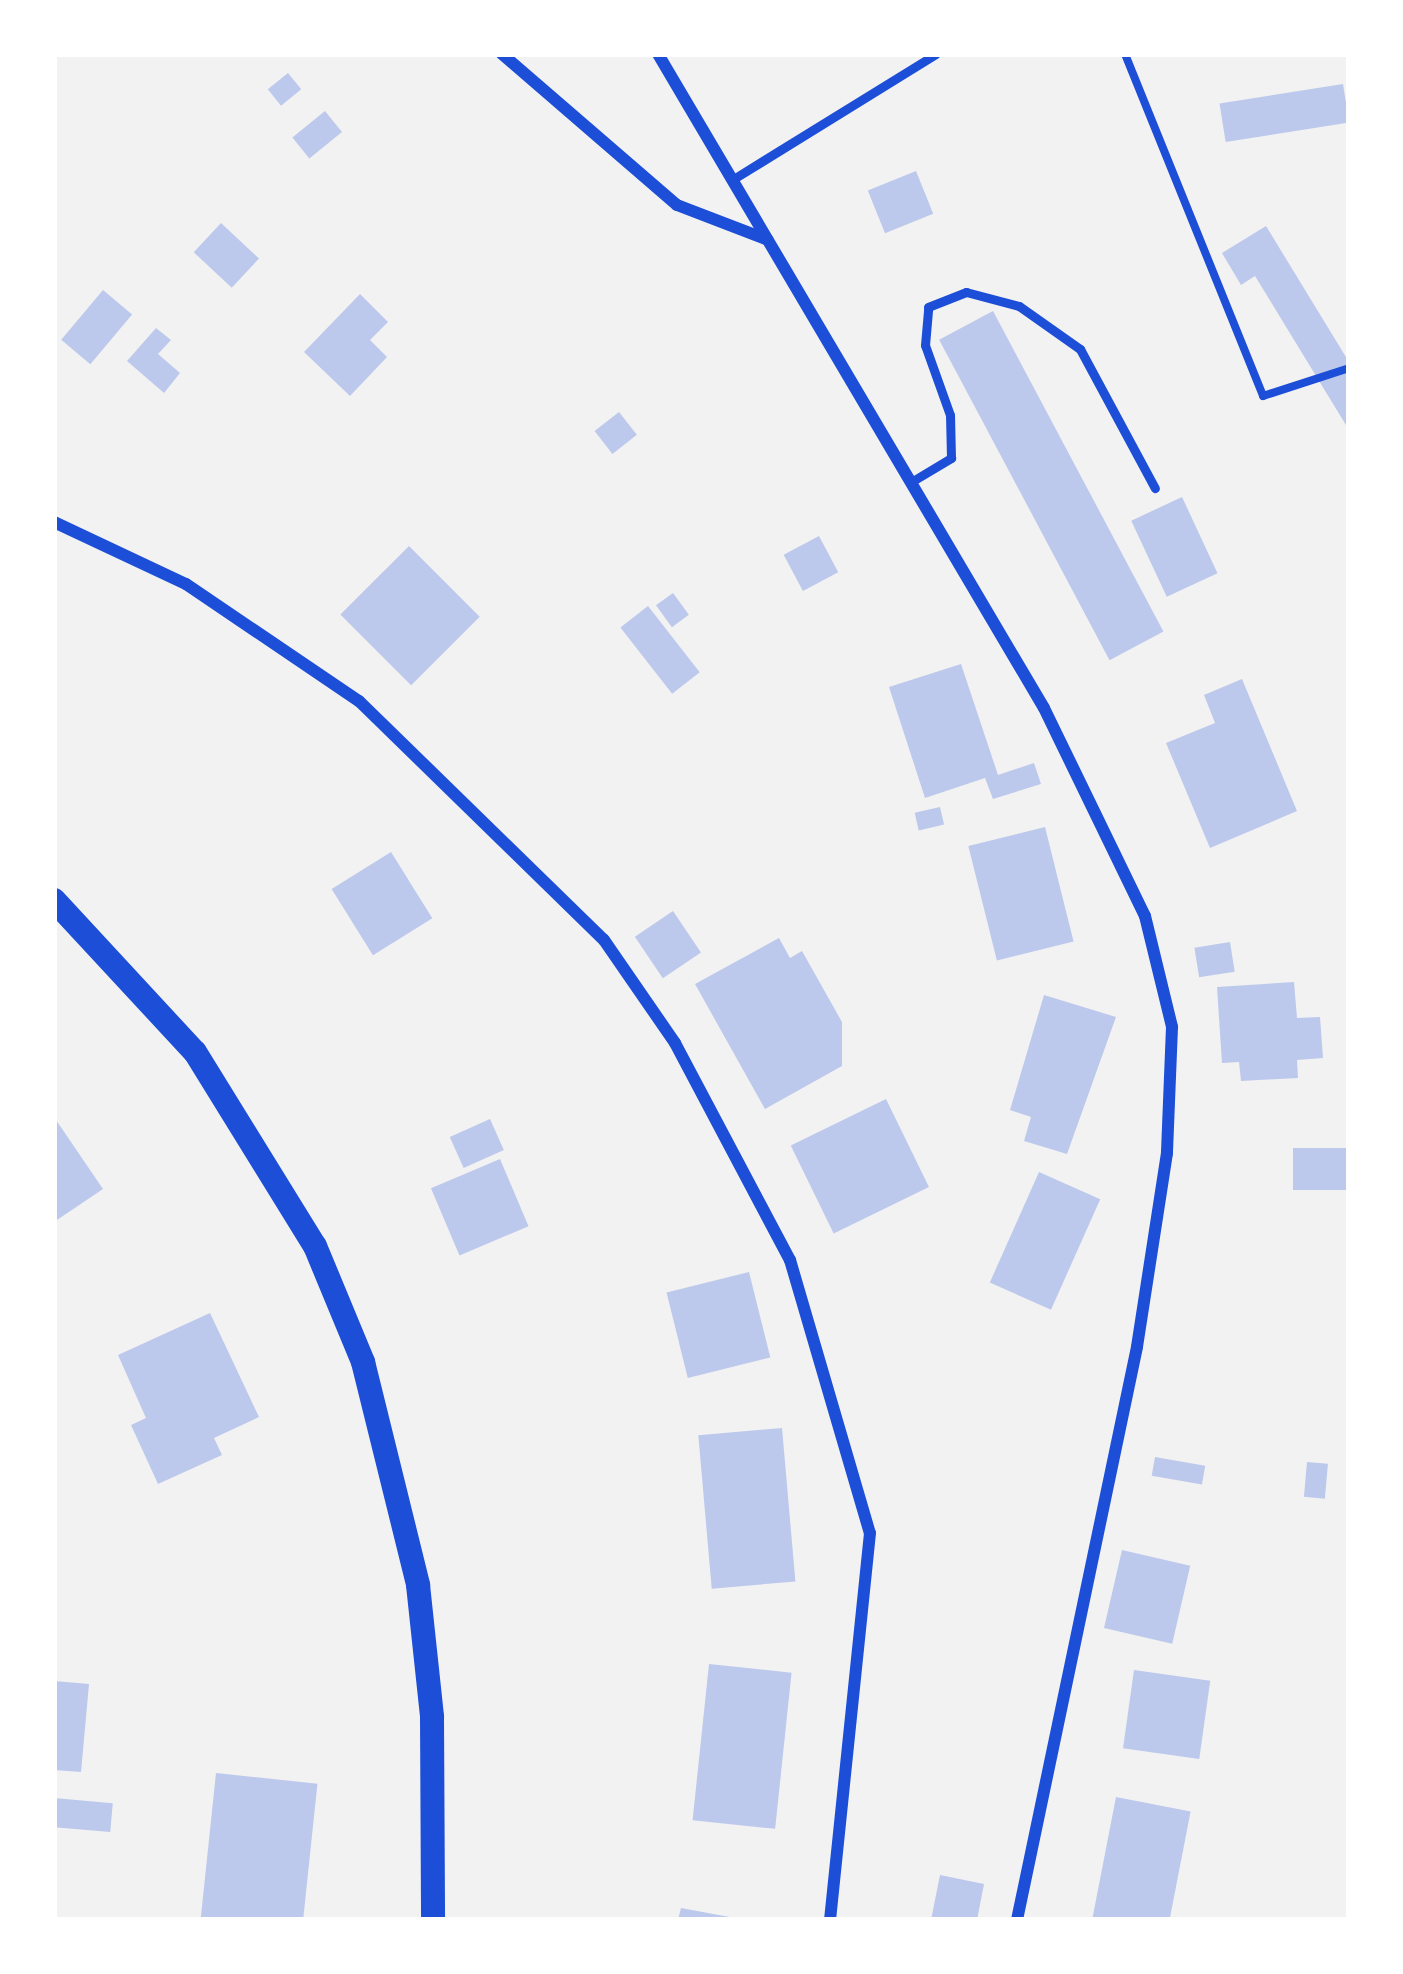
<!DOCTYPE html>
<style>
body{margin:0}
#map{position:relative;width:1403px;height:1974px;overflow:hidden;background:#f2f2f2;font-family:Figtree,sans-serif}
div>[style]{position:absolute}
.building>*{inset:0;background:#bdc9ec;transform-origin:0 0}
.path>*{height:8px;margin:-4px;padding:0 4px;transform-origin:4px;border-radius:4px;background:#1d4ed8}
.service>*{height:9px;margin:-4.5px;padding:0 4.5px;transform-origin:4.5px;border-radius:4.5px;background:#1d4ed8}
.minor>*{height:12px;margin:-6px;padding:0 6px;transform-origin:6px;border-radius:6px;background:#1d4ed8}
.secondary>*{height:24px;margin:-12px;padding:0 12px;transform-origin:12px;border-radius:12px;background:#1d4ed8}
span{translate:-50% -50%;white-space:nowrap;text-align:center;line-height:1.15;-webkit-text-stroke:9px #fff;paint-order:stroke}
.frame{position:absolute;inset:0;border:57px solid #fff;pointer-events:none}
</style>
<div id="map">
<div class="building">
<div style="left:288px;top:73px;width:21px;height:26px;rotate:51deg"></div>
<div style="left:1343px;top:84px;width:39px;height:125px;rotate:81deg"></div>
<div style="left:325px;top:111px;width:27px;height:42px;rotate:51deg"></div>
<div style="left:916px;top:171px;width:46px;height:52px;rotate:68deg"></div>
<div style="left:221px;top:223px;width:52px;height:40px;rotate:43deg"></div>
<div style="clip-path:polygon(1266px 226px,1349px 362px,1349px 430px,1255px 276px,1241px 285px,1222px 253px)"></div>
<div style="left:103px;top:290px;width:38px;height:65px;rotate:40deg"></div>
<div style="clip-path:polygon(360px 294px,388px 322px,370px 340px,387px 357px,350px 396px,304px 352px)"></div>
<div style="left:993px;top:311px;width:363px;height:61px;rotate:62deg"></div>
<div style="clip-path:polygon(156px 328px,171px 340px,158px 354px,180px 373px,164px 393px,127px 361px)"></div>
<div style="left:619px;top:412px;width:29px;height:31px;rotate:52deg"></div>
<div style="left:1182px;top:497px;width:84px;height:56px;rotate:65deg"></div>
<div style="left:819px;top:536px;width:41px;height:40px;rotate:62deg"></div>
<div style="left:409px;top:546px;width:100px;height:97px;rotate:45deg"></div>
<div style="left:673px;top:593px;width:27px;height:21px;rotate:54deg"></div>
<div style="left:648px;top:606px;width:84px;height:35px;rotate:52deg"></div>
<div style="clip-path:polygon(961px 664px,998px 775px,1034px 763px,1041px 784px,993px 799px,985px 778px,925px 798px,889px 687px)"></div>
<div style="clip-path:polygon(1242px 679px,1297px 811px,1210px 848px,1166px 743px,1215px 723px,1204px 695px)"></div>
<div style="left:940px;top:807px;width:18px;height:26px;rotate:77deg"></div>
<div style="left:1045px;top:827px;width:118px;height:79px;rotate:76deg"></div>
<div style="left:391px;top:852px;width:78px;height:70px;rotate:58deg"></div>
<div style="left:673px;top:911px;width:50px;height:46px;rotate:56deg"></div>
<div style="clip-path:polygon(779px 938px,790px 958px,802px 951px,842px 1022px,842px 1066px,765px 1109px,695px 984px)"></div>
<div style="left:1230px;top:942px;width:30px;height:36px;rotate:81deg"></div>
<div style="clip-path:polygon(1294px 982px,1297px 1018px,1320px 1017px,1323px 1058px,1297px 1060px,1298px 1078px,1241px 1081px,1239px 1062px,1222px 1063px,1217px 987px)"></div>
<div style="clip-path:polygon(1044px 995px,1116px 1017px,1067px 1154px,1024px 1141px,1031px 1117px,1010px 1110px)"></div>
<div style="left:886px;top:1099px;width:98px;height:106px;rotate:64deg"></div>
<div style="clip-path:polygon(54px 1117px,103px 1189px,54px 1222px)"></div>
<div style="left:490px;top:1119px;width:34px;height:44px;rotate:66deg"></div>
<div style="left:1349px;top:1148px;width:42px;height:56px;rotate:90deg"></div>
<div style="left:500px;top:1159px;width:73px;height:75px;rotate:67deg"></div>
<div style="left:1039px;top:1172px;width:67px;height:121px;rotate:24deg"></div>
<div style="left:749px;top:1272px;width:88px;height:85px;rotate:76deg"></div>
<div style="clip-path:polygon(210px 1313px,259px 1417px,214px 1438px,222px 1455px,158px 1484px,131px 1425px,146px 1418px,118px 1355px)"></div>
<div style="left:782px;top:1428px;width:154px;height:84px;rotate:85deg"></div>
<div style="left:1155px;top:1457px;width:51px;height:19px;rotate:10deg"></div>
<div style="left:1307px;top:1462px;width:21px;height:35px;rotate:5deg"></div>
<div style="left:1122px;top:1550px;width:70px;height:80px;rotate:13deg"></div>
<div style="left:709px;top:1664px;width:83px;height:157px;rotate:6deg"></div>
<div style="left:1134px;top:1670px;width:77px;height:79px;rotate:8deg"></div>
<div style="clip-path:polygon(54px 1681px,89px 1684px,81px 1772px,54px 1770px)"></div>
<div style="left:216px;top:1773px;width:102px;height:148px;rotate:6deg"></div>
<div style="left:1116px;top:1797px;width:76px;height:125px;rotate:11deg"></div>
<div style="left:54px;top:1798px;width:59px;height:29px;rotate:5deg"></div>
<div style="clip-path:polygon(940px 1875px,984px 1884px,977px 1920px,931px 1920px)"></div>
<div style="clip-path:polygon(681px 1908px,735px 1918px,734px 1920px,678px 1920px)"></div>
</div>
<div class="path">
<div style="left:1125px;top:54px;width:369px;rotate:68deg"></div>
<div style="left:1263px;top:396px;width:90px;rotate:-18deg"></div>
</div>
<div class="service">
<div style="left:735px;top:178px;width:236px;rotate:-31.7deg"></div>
<div style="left:911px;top:482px;width:47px;rotate:-31deg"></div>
<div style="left:951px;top:458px;width:43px;rotate:-91.3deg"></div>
<div style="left:950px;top:415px;width:74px;rotate:-109.7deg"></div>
<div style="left:925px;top:345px;width:38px;rotate:-85deg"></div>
<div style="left:928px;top:307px;width:41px;rotate:-21.5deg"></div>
<div style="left:966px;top:292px;width:55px;rotate:14.8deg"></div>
<div style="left:1019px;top:306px;width:75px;rotate:35.2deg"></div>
<div style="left:1080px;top:349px;width:158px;rotate:61.7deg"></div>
</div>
<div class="minor">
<div style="left:502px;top:54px;width:231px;rotate:40.8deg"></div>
<div style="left:677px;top:205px;width:97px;rotate:21deg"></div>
<div style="left:658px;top:54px;width:759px;rotate:59.45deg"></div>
<div style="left:1044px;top:708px;width:231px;rotate:64.1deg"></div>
<div style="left:1145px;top:916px;width:114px;rotate:76.3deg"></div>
<div style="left:1172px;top:1027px;width:126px;rotate:92.3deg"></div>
<div style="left:1167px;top:1153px;width:196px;rotate:98.8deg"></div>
<div style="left:1137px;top:1347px;width:585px;rotate:101.83deg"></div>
<div style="left:54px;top:522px;width:146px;rotate:25.2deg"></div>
<div style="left:186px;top:584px;width:209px;rotate:34.1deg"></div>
<div style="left:359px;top:701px;width:342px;rotate:44.3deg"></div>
<div style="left:604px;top:940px;width:125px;rotate:55.4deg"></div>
<div style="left:675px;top:1043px;width:246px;rotate:62.1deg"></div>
<div style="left:790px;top:1260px;width:284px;rotate:73.7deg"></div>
<div style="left:870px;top:1533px;width:389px;rotate:95.9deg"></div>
</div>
<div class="secondary">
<div style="left:54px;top:900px;width:207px;rotate:47.2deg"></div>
<div style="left:195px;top:1052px;width:228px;rotate:58.3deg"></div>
<div style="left:315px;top:1246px;width:126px;rotate:67.5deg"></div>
<div style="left:363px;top:1362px;width:230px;rotate:76.1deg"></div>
<div style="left:418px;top:1585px;width:133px;rotate:83.9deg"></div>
<div style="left:432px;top:1717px;width:203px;rotate:89.7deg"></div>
</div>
<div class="frame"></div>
</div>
